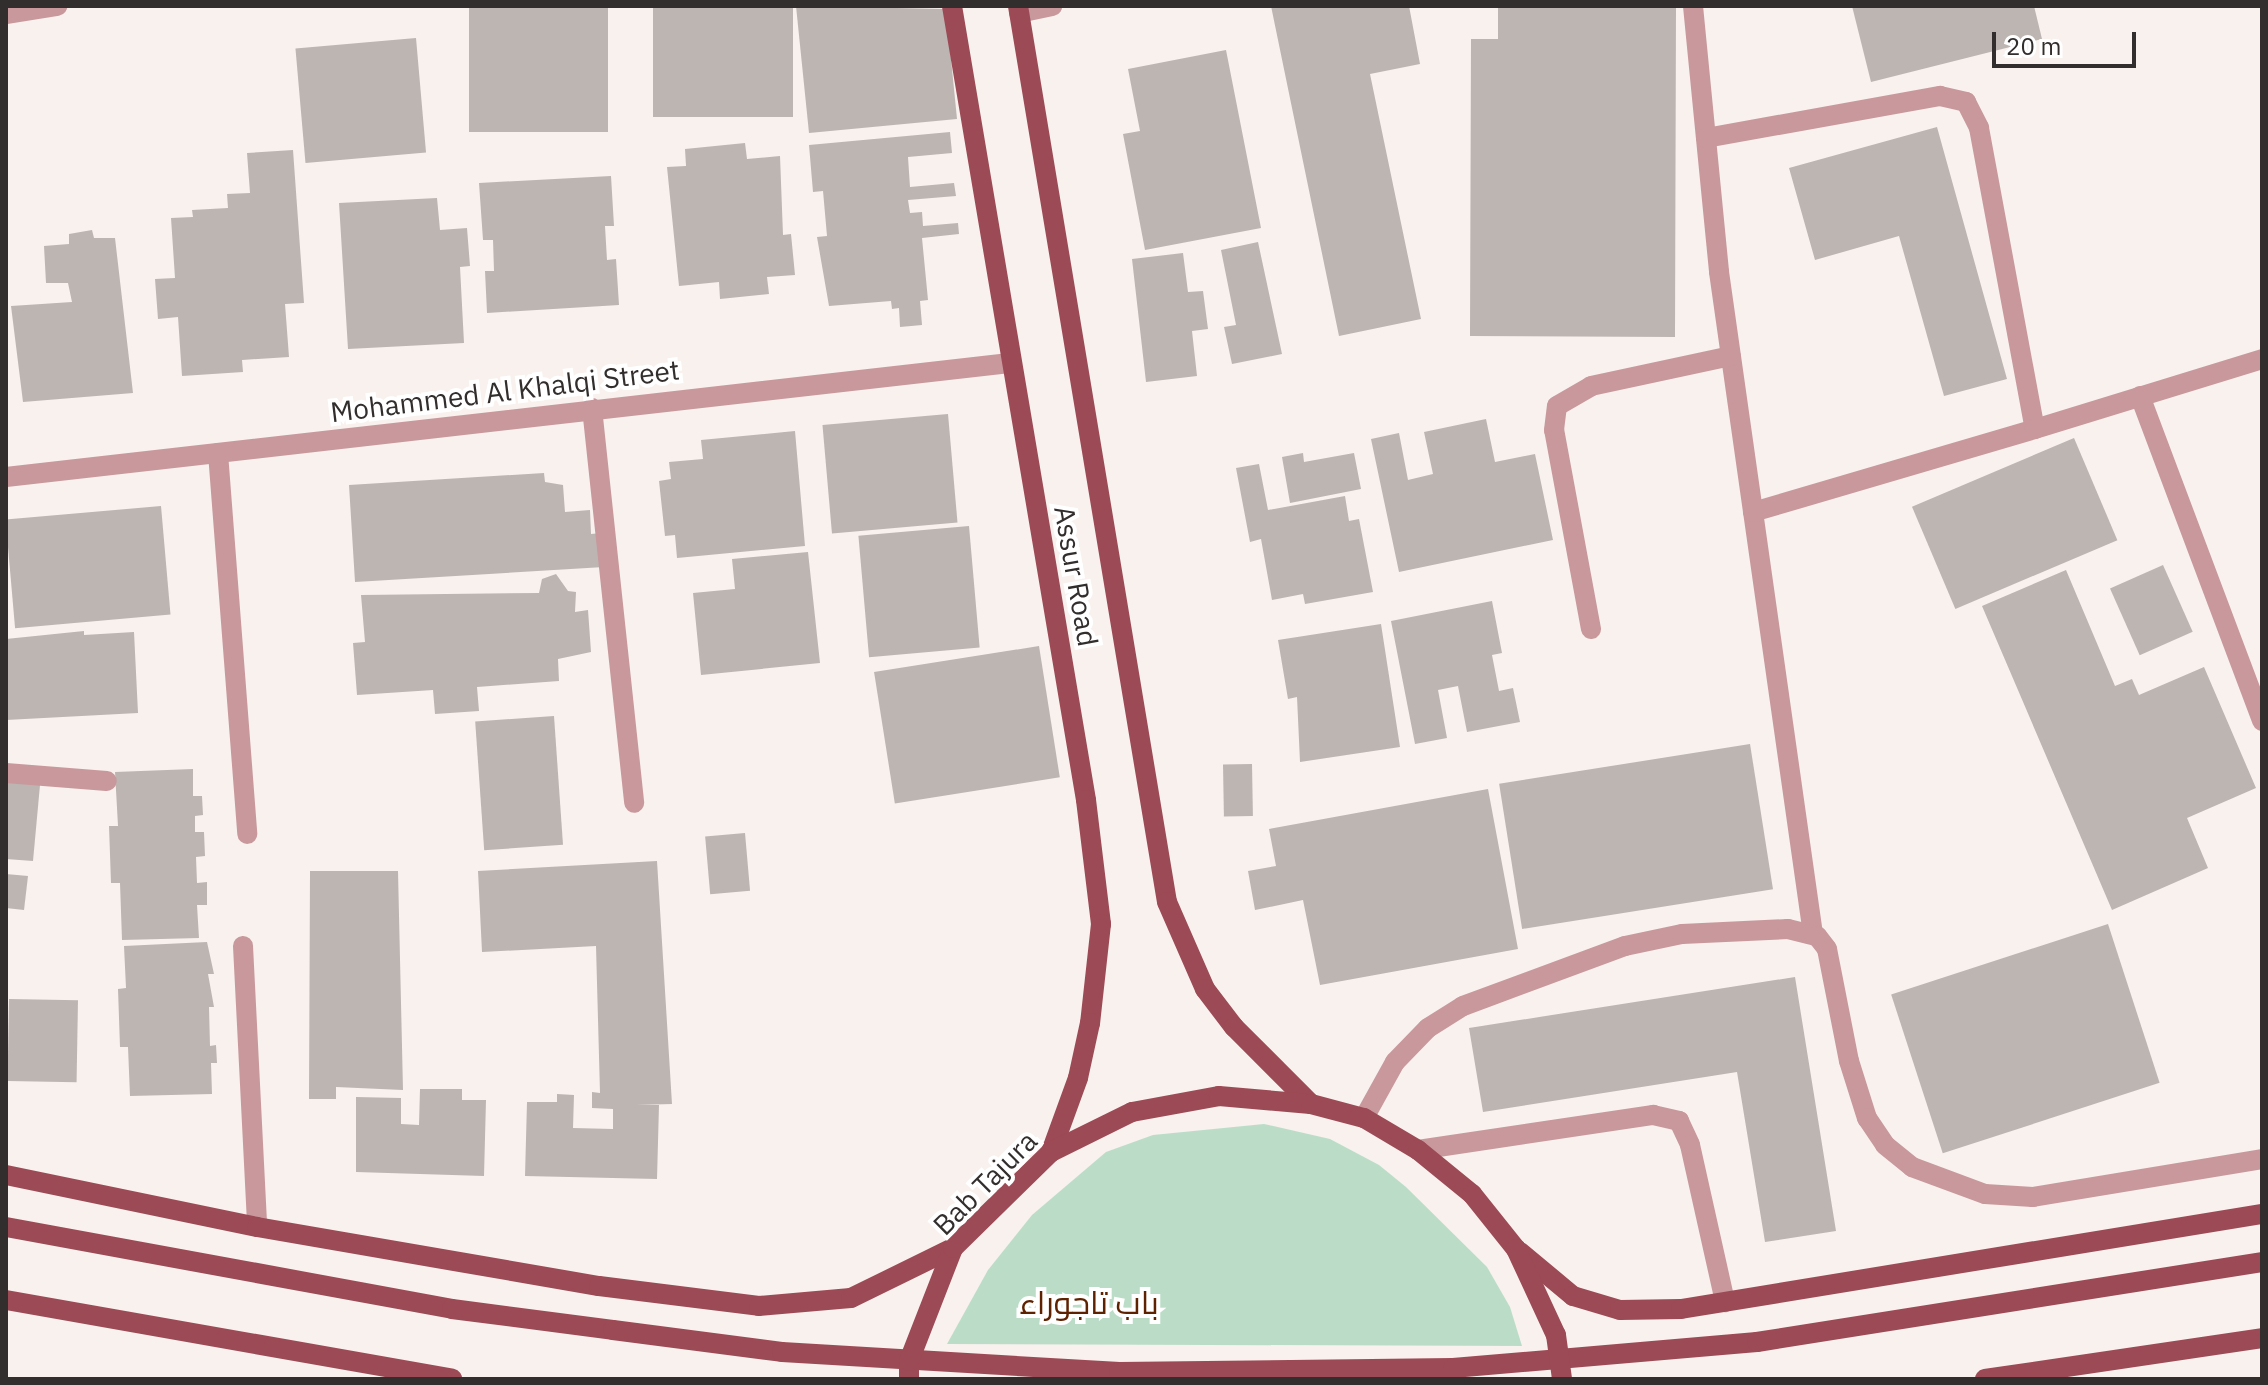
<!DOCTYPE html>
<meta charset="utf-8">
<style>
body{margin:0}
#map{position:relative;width:2268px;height:1385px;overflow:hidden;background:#f8f1ed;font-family:"IBM Plex Sans",Cairo,sans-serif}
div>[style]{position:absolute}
.green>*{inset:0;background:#bbddc8}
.building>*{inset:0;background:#bcb5b2;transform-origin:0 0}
.minor>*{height:20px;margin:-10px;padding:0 10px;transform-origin:10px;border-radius:10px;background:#c8989c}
.major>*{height:20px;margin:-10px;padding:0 10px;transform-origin:10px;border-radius:10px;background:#9c4a55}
span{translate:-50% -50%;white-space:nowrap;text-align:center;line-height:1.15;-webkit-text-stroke:8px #fff;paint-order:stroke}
.street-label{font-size:28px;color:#312e2d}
.quarter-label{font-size:32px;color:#5f2200}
.frame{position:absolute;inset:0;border:8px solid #312e2d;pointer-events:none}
.scale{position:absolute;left:1992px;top:32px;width:144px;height:36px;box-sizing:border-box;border:4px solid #312e2d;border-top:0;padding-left:10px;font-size:24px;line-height:28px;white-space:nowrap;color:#312e2d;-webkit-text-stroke:6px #fff;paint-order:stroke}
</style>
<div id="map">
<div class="green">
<div style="clip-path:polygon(1264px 1124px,1330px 1139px,1379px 1165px,1406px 1187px,1487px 1267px,1510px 1307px,1522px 1346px,947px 1344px,988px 1270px,1032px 1215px,1106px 1152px,1153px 1135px)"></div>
</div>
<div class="building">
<div style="left:469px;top:6px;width:139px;height:126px"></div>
<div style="left:653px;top:6px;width:140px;height:111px"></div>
<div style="clip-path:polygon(796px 6px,946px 9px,957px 119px,809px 133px)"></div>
<div style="clip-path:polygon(1271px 6px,1409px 6px,1420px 64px,1370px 74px,1421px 319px,1339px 336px)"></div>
<div style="clip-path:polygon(1498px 6px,1676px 6px,1675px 337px,1470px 336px,1471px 39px,1498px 39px)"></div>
<div style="clip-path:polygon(1852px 6px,2034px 6px,2042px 39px,1871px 82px)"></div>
<div style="left:416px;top:38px;width:115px;height:121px;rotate:85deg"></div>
<div style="clip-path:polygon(1226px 50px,1261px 228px,1145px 250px,1123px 134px,1140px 131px,1128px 69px)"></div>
<div style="clip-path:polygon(1937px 127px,2007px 379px,1944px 396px,1899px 236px,1815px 260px,1789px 168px)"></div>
<div style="clip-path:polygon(950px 132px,952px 153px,908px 157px,910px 187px,954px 183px,956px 196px,908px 200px,910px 213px,922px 212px,923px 226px,958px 223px,959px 234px,922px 238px,928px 300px,920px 301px,922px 325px,900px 327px,899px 308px,892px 309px,891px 301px,829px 306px,817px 237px,827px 236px,823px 191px,813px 192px,809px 145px)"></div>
<div style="clip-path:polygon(745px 143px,747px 159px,780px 156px,783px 235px,791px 234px,795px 275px,767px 277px,769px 294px,720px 299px,719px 282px,679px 286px,667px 167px,686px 166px,685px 149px)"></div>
<div style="clip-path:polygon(293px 150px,304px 303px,285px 304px,289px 357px,242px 360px,243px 372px,182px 376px,178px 317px,158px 319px,155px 279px,175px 278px,171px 218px,193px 217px,192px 210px,228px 208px,227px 194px,250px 193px,247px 153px)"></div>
<div style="clip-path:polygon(611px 176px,614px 226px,605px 226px,607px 260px,616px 259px,619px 305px,487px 313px,485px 271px,494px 271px,493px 240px,483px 240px,479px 183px)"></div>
<div style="clip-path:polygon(437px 198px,440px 230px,467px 228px,470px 266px,460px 267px,464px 343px,348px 349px,339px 203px)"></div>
<div style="clip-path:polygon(92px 230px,94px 238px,115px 238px,133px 393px,23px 402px,11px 306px,72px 302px,68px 283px,46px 283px,44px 246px,69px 244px,69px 234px)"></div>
<div style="clip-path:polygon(1258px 242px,1282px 354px,1232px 364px,1224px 327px,1236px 325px,1221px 250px)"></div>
<div style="clip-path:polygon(1183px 253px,1188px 292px,1203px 291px,1208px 329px,1192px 331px,1197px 376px,1146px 382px,1132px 259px)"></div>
<div style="left:948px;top:414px;width:109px;height:126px;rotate:85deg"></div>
<div style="clip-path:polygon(1486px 419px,1495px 462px,1535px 454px,1553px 540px,1399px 572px,1371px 439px,1399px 433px,1408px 480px,1433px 474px,1424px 432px)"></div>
<div style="clip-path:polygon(795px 431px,805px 546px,677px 558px,675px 535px,665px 536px,659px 481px,671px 479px,669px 462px,703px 459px,701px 440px)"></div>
<div style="left:2074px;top:438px;width:111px;height:176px;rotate:67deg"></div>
<div style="clip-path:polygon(1303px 453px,1304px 462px,1354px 453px,1361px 489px,1290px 503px,1282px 457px)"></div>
<div style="clip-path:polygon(1259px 464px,1268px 510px,1345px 496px,1349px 521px,1359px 519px,1373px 592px,1305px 604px,1303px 594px,1272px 600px,1261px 539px,1250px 542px,1236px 468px)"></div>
<div style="clip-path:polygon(544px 473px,545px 482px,563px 485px,565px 512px,590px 510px,591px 534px,602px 533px,604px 567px,355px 582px,349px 485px)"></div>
<div style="left:161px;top:506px;width:109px;height:156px;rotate:85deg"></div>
<div style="left:969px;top:526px;width:122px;height:111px;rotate:85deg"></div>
<div style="clip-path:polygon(808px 552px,820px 663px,701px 675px,693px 593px,735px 589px,732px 559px)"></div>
<div style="left:2163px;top:565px;width:73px;height:58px;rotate:66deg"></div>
<div style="clip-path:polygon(2066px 570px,2115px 686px,2132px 679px,2139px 695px,2204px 667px,2256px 788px,2187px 818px,2208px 868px,2112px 910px,1982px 606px)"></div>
<div style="clip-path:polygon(556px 574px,568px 591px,576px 592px,575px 612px,588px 610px,591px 652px,558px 659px,559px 681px,477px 687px,479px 711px,435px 714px,433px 690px,357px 695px,353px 643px,365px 642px,361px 595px,539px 593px,542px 579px)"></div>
<div style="clip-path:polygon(1492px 601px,1502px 653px,1492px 655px,1499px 691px,1513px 688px,1520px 722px,1467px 732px,1458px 686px,1438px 690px,1447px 738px,1415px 744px,1391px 621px)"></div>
<div style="clip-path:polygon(1381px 624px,1400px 747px,1300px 762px,1297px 697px,1288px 699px,1278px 640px)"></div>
<div style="clip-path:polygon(84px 631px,84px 635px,134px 632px,138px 713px,6px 720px,6px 639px)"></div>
<div style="left:1039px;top:646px;width:133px;height:167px;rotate:81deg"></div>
<div style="left:554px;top:716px;width:129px;height:79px;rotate:86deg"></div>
<div style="left:1750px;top:744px;width:147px;height:254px;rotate:81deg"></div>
<div style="left:1252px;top:764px;width:52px;height:29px;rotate:89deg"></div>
<div style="clip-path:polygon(193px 769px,193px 796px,202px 796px,203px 815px,195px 816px,195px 832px,204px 832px,205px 856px,196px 857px,197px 883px,207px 882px,207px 905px,197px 905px,199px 938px,122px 940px,120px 883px,111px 883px,109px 826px,118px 826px,115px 772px)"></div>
<div style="clip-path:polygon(6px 782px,40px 785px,33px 861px,6px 859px)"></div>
<div style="clip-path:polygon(1488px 789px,1518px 949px,1320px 985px,1303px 900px,1255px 910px,1248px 871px,1276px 866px,1269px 829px)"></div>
<div style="left:745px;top:833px;width:58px;height:40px;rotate:85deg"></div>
<div style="clip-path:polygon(657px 861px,672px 1104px,636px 1105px,659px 1105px,657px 1179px,525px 1176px,527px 1102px,557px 1102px,557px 1094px,574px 1095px,573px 1128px,613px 1129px,613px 1109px,592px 1108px,592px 1092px,600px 1093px,596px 946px,482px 952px,478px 871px)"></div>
<div style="clip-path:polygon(310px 871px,398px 871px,403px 1090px,336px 1087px,336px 1099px,309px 1099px)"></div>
<div style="clip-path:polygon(6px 874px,28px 876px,24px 910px,6px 908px)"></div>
<div style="left:2108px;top:924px;width:167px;height:228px;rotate:72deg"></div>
<div style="clip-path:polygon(207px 942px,214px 974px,208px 974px,214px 1007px,209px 1007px,210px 1046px,216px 1045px,217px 1063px,211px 1063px,212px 1094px,130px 1096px,128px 1047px,120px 1047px,118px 989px,126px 988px,124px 946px)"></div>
<div style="clip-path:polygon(1795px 977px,1836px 1231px,1765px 1242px,1737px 1072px,1483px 1112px,1469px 1028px)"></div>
<div style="left:9px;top:999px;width:69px;height:82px;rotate:1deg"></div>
<div style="clip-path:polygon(420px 1089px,462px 1089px,462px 1100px,486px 1100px,484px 1176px,356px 1172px,356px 1097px,401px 1098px,401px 1124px,419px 1125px)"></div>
</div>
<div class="minor">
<div style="left:1693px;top:6px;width:267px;rotate:84.4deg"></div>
<div style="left:1719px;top:272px;width:669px;rotate:81.92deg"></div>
<div style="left:1019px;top:13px;width:34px;rotate:-12deg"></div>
<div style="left:6px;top:14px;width:52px;rotate:-8.9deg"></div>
<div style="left:1706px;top:138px;width:238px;rotate:-10.2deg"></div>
<div style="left:1940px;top:96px;width:27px;rotate:13deg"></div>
<div style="left:1966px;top:102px;width:29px;rotate:63deg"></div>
<div style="left:1979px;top:128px;width:306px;rotate:79.5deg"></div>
<div style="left:2035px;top:429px;width:294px;rotate:163.6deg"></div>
<div style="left:2140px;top:396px;width:347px;rotate:69.4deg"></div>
<div style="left:592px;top:408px;width:397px;rotate:83.9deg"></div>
<div style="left:2035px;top:429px;width:238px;rotate:-17.1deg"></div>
<div style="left:218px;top:453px;width:382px;rotate:85.6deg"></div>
<div style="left:6px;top:477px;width:1010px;rotate:-6.48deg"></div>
<div style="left:1591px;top:629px;width:202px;rotate:-100.5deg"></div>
<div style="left:1554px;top:430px;width:24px;rotate:-83deg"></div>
<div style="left:1557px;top:406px;width:39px;rotate:-30deg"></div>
<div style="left:1591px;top:386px;width:143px;rotate:-12.1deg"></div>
<div style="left:6px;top:773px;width:101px;rotate:4.5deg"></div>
<div style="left:243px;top:946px;width:281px;rotate:87.1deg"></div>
<div style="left:1364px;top:1118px;width:64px;rotate:-61deg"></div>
<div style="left:1395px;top:1062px;width:47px;rotate:-45.9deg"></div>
<div style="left:1428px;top:1028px;width:41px;rotate:-32.2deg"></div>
<div style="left:1463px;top:1006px;width:173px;rotate:-20.3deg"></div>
<div style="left:1625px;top:946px;width:58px;rotate:-11.9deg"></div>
<div style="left:1682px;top:934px;width:106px;rotate:-2.7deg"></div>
<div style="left:1788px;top:929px;width:30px;rotate:14deg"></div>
<div style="left:1817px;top:936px;width:16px;rotate:52deg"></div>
<div style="left:1827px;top:949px;width:114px;rotate:78.9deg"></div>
<div style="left:1849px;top:1061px;width:60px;rotate:72.5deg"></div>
<div style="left:1867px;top:1118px;width:32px;rotate:56deg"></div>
<div style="left:1885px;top:1145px;width:35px;rotate:39deg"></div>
<div style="left:1912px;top:1167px;width:78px;rotate:20.3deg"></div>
<div style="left:1985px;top:1194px;width:48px;rotate:3.6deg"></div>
<div style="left:2033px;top:1197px;width:232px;rotate:-9.4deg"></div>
<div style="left:1418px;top:1150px;width:238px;rotate:-8.5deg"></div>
<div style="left:1653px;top:1115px;width:27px;rotate:13deg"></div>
<div style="left:1679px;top:1121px;width:26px;rotate:65deg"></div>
<div style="left:1690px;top:1145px;width:161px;rotate:77.4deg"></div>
</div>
<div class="major">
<div style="left:952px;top:6px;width:805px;rotate:80.42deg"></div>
<div style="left:1086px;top:800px;width:125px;rotate:83.1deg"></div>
<div style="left:1101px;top:924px;width:100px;rotate:96.3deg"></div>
<div style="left:1090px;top:1023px;width:56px;rotate:102.3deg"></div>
<div style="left:1078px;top:1078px;width:79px;rotate:110deg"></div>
<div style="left:1018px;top:6px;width:908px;rotate:80.56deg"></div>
<div style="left:1167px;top:902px;width:95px;rotate:66.4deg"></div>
<div style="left:1205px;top:989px;width:48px;rotate:52.7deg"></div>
<div style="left:1234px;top:1027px;width:109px;rotate:45deg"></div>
<div style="left:6px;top:1175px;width:256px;rotate:11.7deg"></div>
<div style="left:257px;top:1227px;width:347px;rotate:9.8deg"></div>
<div style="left:599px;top:1286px;width:161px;rotate:7.1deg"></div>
<div style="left:759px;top:1306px;width:92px;rotate:-5deg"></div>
<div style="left:851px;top:1298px;width:114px;rotate:-26.1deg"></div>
<div style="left:6px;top:1227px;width:453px;rotate:10.4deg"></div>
<div style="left:452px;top:1309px;width:162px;rotate:7.4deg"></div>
<div style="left:613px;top:1330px;width:170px;rotate:7.4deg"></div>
<div style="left:782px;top:1352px;width:338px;rotate:3.4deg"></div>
<div style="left:1119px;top:1372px;width:334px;rotate:-0.7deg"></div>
<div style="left:1453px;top:1368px;width:305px;rotate:-4.9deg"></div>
<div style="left:1757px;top:1342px;width:511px;rotate:-9deg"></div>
<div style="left:1520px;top:1252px;width:69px;rotate:39.7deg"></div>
<div style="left:1573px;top:1296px;width:49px;rotate:16.6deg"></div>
<div style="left:1620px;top:1310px;width:61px;rotate:-0.9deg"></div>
<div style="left:1681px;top:1309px;width:589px;rotate:-9.29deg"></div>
<div style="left:6px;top:1300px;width:453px;rotate:10deg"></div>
<div style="left:909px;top:1379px;width:18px;rotate:-90deg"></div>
<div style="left:909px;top:1361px;width:121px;rotate:-68.7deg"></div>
<div style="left:953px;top:1248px;width:137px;rotate:-44.4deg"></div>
<div style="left:1051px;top:1152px;width:90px;rotate:-26.3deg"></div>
<div style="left:1132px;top:1112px;width:88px;rotate:-10.4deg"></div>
<div style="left:1219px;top:1096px;width:92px;rotate:5deg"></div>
<div style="left:1311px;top:1104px;width:55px;rotate:14.8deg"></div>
<div style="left:1364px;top:1118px;width:63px;rotate:30.7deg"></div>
<div style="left:1418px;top:1150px;width:70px;rotate:39.2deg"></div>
<div style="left:1472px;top:1194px;width:70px;rotate:51.3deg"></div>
<div style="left:1516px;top:1249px;width:95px;rotate:65.1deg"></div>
<div style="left:1556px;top:1335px;width:44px;rotate:82.2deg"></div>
<div style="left:1985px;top:1379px;width:280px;rotate:-8.4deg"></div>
</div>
<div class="street-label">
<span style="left:505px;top:391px;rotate:-7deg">Mohammed Al Khalqi Street</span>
<span style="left:1076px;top:576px;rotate:80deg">Assur Road</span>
<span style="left:985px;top:1183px;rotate:-45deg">Bab Tajura</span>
</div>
<div class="quarter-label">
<span style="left:1089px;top:1302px">باب تاجوراء</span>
</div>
<div class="frame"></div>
<div class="scale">20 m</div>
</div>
